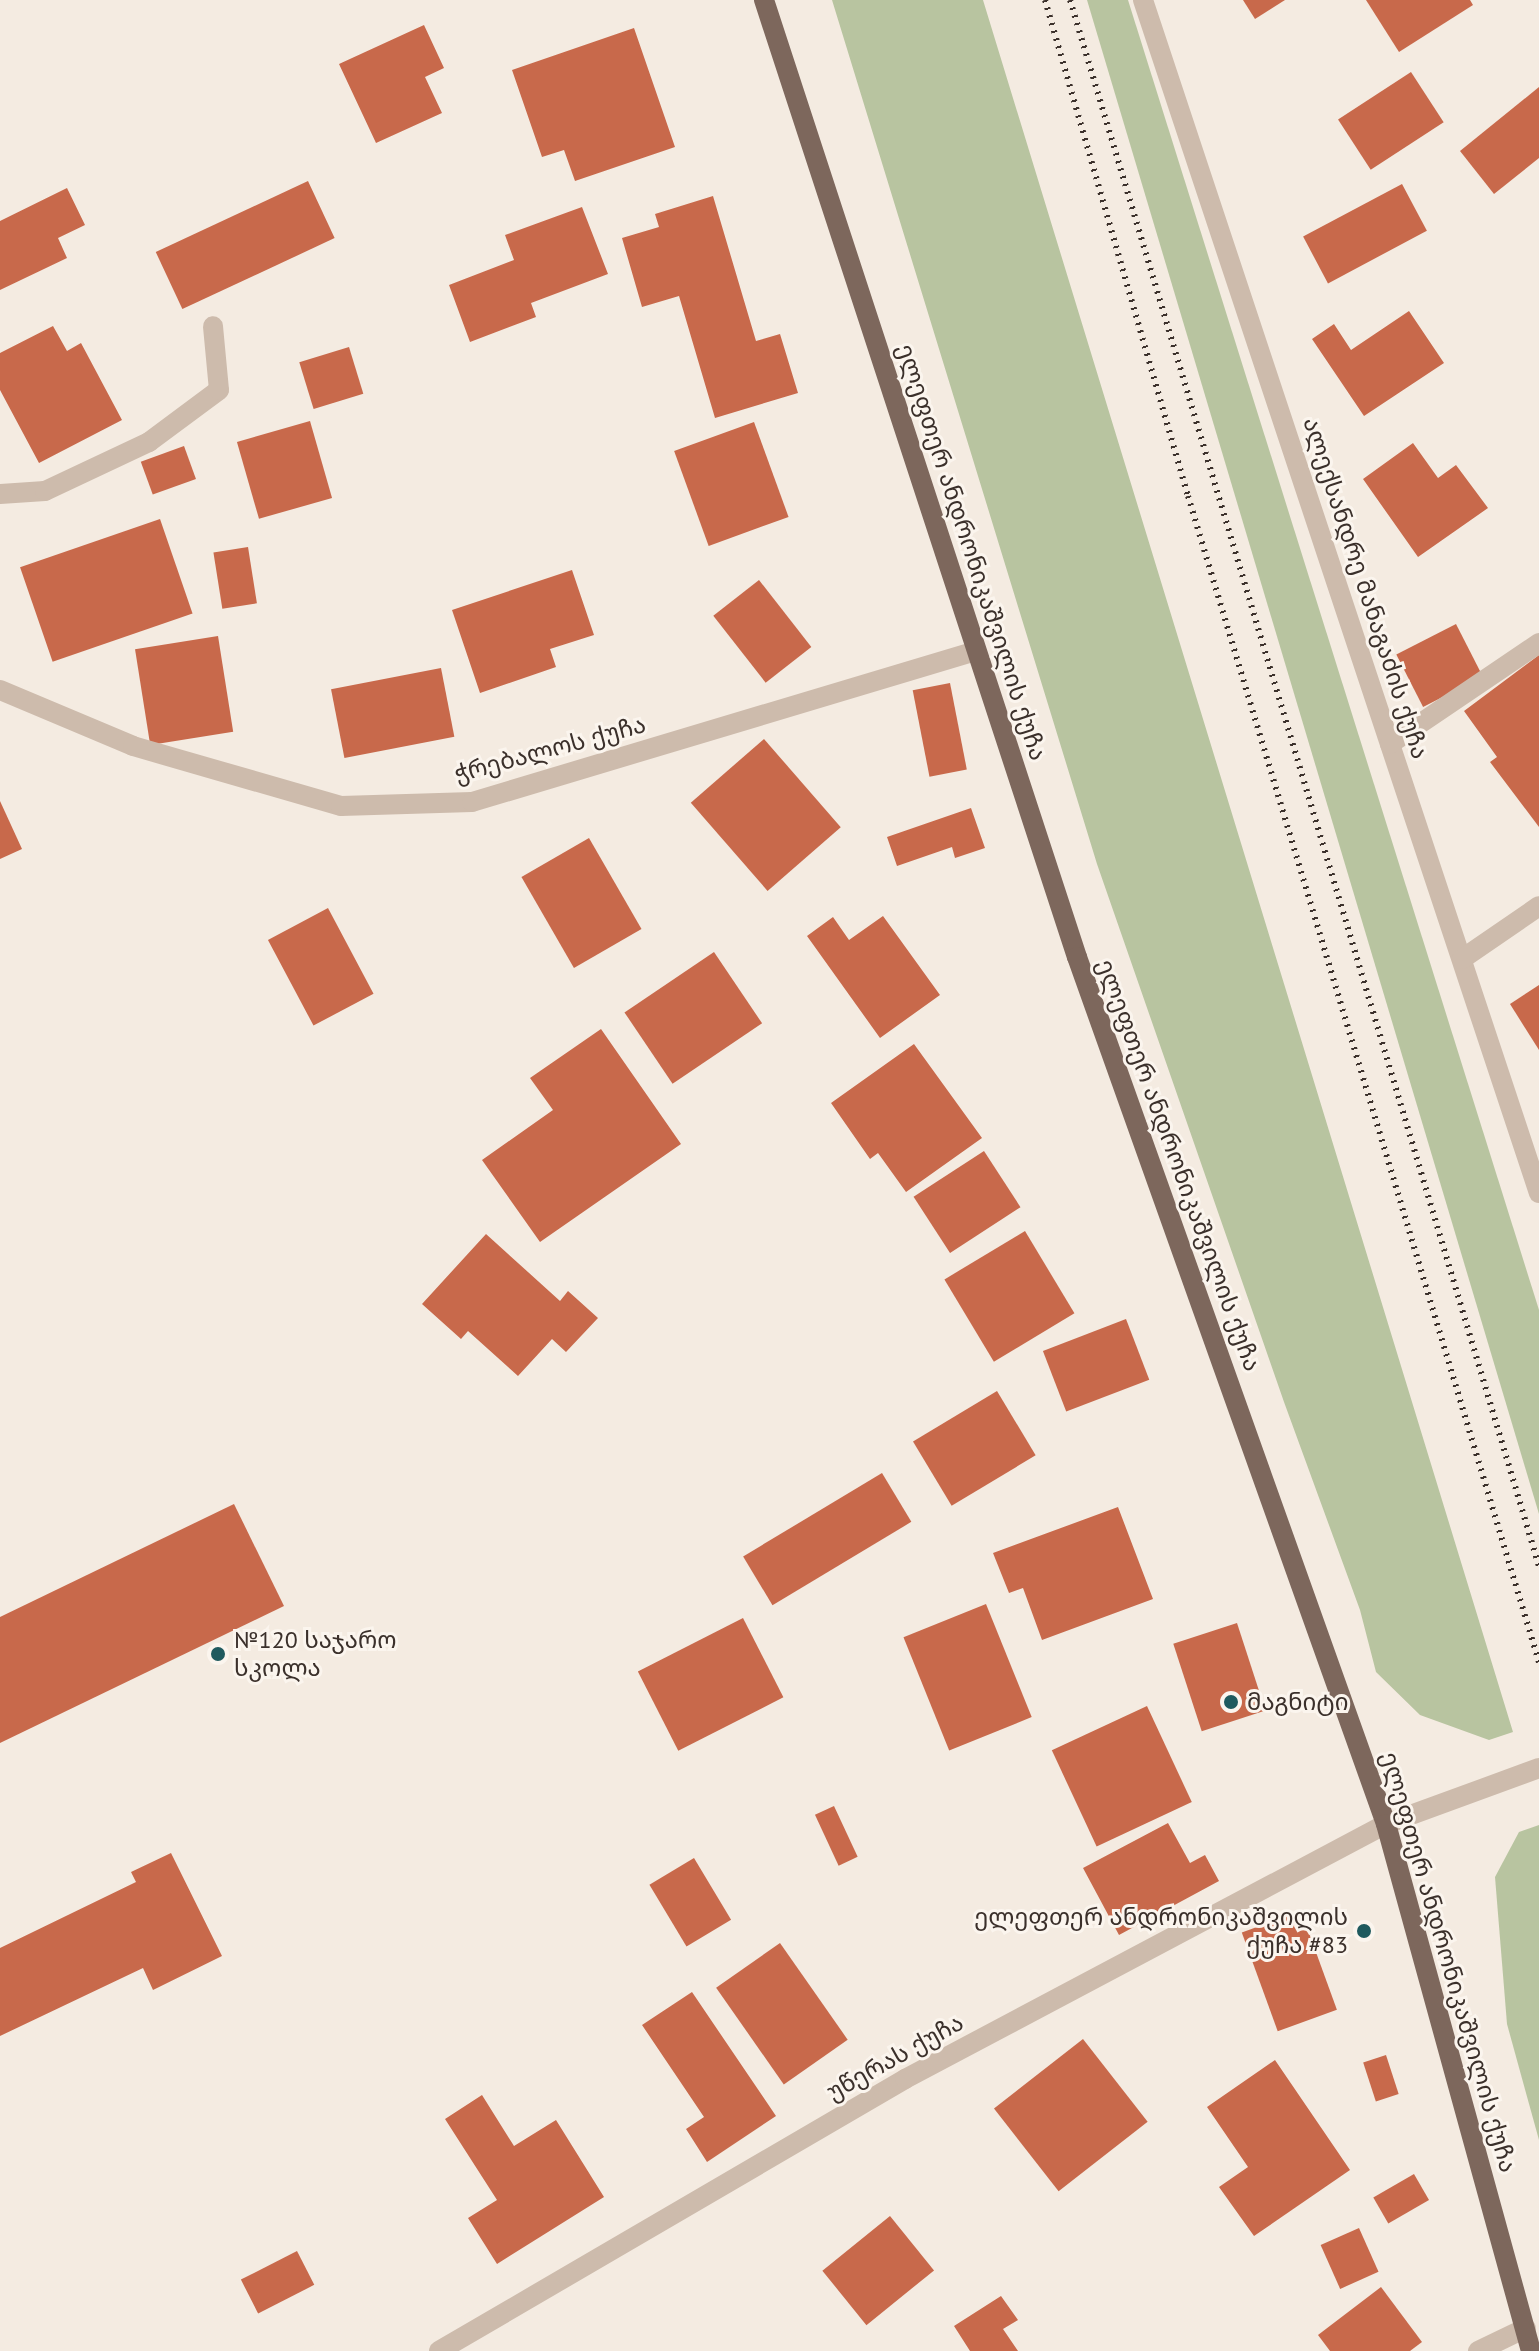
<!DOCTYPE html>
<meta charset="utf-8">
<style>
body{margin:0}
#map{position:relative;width:1539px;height:2351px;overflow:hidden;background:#f4ebe1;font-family:"PT Sans","Noto Sans Georgian",sans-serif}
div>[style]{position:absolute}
.green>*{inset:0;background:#b8c4a0}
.building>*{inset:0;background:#c8694b;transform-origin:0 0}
.minor>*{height:20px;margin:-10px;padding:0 10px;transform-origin:10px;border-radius:10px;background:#cdbbac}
.major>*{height:20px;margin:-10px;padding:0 10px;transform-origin:10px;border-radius:10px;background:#7d675c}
.rail>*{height:6px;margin-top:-3px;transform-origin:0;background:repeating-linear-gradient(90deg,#3b302b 0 2px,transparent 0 8px)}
.dots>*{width:22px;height:22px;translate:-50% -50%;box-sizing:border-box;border:4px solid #fbf5ee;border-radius:50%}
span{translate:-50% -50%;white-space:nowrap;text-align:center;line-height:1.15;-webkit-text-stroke:6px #fbf5ee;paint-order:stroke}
.street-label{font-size:24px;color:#3b302b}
.poi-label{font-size:24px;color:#3b302b}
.left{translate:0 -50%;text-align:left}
.right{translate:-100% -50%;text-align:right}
</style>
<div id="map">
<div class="green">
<div style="clip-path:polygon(832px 0,983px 0,1513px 1732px,1489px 1740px,1420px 1715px,1376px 1672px,1360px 1610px,1284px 1402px,1097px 864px)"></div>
<div style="clip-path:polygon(1087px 0,1128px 0,1539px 1310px,1539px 1514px)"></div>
<div style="clip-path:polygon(1539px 1825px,1539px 2140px,1507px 2024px,1495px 1877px,1519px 1832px)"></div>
</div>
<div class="building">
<div style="clip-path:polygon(1243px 0,1285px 0,1255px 19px)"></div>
<div style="clip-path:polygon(1366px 0,1470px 0,1473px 5px,1399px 52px)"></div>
<div style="clip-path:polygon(424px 25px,444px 68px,425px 77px,442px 113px,376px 143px,339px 64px)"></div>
<div style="clip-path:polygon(634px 28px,675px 147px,575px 181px,564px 150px,542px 157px,512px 70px)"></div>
<div style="left:1411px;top:72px;width:60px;height:87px;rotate:57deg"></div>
<div style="clip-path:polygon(1539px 87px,1539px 158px,1494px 194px,1460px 151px)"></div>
<div style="left:308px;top:181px;width:63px;height:168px;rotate:65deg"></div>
<div style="left:1402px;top:184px;width:53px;height:112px;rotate:62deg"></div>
<div style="clip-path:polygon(67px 188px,85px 225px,58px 238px,67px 258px,0 290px,0 221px)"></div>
<div style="clip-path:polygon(713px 196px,756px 341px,780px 334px,798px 393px,715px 418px,679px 296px,642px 307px,622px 238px,659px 227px,655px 214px)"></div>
<div style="clip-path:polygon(582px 207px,608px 274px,531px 303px,536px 317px,470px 342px,449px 285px,514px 260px,505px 235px)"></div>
<div style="clip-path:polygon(1409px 311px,1444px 363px,1364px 416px,1312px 339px,1334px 324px,1351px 350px)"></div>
<div style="clip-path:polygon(53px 326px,67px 351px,81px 343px,122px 420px,39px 463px,0 390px,0 353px)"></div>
<div style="left:349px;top:347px;width:49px;height:52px;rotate:73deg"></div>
<div style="left:310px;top:421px;width:80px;height:76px;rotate:74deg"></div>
<div style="left:754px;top:422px;width:101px;height:85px;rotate:70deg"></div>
<div style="clip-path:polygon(1413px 443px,1438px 478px,1456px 465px,1488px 508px,1418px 557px,1363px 479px)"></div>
<div style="left:184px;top:446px;width:35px;height:46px;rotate:70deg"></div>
<div style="left:160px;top:519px;width:100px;height:148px;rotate:71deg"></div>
<div style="left:248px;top:547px;width:57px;height:35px;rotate:81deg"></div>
<div style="clip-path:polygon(572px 570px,594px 635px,550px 649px,556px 667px,480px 693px,452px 610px)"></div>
<div style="left:759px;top:580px;width:85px;height:58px;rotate:52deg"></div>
<div style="left:1456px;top:624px;width:59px;height:67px;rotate:63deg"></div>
<div style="left:218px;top:636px;width:97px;height:84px;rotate:81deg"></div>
<div style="clip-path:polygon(1539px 655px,1539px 827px,1490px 762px,1497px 757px,1464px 711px)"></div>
<div style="left:441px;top:668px;width:70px;height:112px;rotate:79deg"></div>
<div style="left:950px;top:683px;width:88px;height:38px;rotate:79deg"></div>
<div style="left:764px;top:739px;width:117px;height:97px;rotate:49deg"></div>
<div style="clip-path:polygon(0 801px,22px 849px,0 859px)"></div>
<div style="clip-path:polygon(971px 808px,985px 848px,955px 858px,952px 847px,897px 866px,887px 837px)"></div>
<div style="left:589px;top:838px;width:105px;height:78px;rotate:60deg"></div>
<div style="left:328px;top:908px;width:97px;height:68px;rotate:62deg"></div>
<div style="clip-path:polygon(883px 916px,940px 995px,880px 1038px,807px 936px,833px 917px,849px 940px)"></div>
<div style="left:714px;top:952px;width:86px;height:108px;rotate:56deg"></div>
<div style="clip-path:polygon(1539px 985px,1539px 1050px,1510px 1004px)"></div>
<div style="clip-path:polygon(601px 1029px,681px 1144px,540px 1242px,482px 1160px,553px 1110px,530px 1078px)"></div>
<div style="clip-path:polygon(914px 1044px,982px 1138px,906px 1192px,878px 1153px,870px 1159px,831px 1103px)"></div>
<div style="left:984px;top:1151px;width:67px;height:84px;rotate:57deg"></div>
<div style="left:1025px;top:1231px;width:96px;height:94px;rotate:59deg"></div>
<div style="clip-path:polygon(486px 1234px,560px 1301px,568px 1291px,598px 1318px,566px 1352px,552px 1339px,518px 1376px,468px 1331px,461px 1339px,422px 1304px)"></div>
<div style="left:1126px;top:1319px;width:65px;height:89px;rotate:69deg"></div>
<div style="left:997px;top:1391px;width:75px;height:98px;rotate:59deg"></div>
<div style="left:882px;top:1473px;width:57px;height:162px;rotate:59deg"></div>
<div style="clip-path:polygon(234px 1504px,284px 1606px,0 1743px,0 1617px)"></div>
<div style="clip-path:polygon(1118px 1507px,1153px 1599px,1042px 1640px,1023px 1588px,1009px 1593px,993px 1553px)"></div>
<div style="left:986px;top:1604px;width:122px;height:89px;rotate:68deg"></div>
<div style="left:743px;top:1618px;width:89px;height:118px;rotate:63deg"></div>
<div style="left:1237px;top:1623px;width:92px;height:67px;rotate:72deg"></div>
<div style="left:1147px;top:1706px;width:106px;height:105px;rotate:65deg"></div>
<div style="left:834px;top:1806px;width:56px;height:21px;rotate:65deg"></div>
<div style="clip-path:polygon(1168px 1823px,1190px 1863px,1205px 1855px,1219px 1881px,1119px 1935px,1083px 1868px)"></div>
<div style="clip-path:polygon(171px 1853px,222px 1956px,153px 1990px,143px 1968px,0 2036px,0 1948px,136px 1882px,131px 1872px)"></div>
<div style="left:694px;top:1858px;width:72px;height:52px;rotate:59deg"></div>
<div style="left:1301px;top:1911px;width:105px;height:63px;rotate:70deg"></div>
<div style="left:780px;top:1943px;width:118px;height:78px;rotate:55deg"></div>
<div style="clip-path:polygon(692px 1992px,776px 2116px,707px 2162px,686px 2129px,704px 2117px,642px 2025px)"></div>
<div style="left:1083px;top:2039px;width:105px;height:113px;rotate:52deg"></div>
<div style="left:1386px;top:2055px;width:41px;height:24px;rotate:72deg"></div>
<div style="clip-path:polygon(1275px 2060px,1350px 2170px,1254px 2236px,1219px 2187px,1248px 2167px,1207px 2107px)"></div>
<div style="clip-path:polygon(482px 2095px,514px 2146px,556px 2120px,604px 2197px,497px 2264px,468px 2218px,497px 2200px,445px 2119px)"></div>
<div style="left:1414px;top:2174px;width:30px;height:47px;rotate:60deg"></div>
<div style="left:890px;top:2216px;width:70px;height:87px;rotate:51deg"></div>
<div style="left:1359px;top:2228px;width:48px;height:42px;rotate:66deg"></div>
<div style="left:297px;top:2251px;width:38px;height:63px;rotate:63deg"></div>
<div style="clip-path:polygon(1381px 2287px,1422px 2342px,1410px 2351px,1330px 2351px,1318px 2335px)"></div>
<div style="clip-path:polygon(1001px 2296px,1018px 2320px,1003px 2329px,1018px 2351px,970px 2351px,954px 2326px)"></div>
</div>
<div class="minor">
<div style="left:1143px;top:0;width:1257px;rotate:71.64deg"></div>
<div style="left:0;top:494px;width:45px;rotate:-3.8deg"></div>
<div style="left:45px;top:491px;width:115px;rotate:-25.2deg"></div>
<div style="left:149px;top:442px;width:87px;rotate:-36.6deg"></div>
<div style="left:219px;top:390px;width:64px;rotate:-95.4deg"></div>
<div style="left:0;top:690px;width:144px;rotate:22.8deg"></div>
<div style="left:133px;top:746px;width:216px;rotate:16.1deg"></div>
<div style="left:341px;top:806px;width:131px;rotate:-1.7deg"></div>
<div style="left:472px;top:802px;width:526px;rotate:-16.68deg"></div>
<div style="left:1390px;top:744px;width:180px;rotate:-34.1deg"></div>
<div style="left:1462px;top:959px;width:93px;rotate:-34.5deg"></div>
<div style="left:439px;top:2351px;width:540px;rotate:-30.27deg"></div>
<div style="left:905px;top:2079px;width:544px;rotate:-27.93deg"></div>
<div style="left:1386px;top:1824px;width:163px;rotate:-20.1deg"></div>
<div style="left:1478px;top:2351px;width:53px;rotate:-25.6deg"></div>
</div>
<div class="major">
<div style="left:764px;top:0;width:1007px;rotate:71.89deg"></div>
<div style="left:1077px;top:957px;width:920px;rotate:70.38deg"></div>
<div style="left:1386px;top:1824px;width:547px;rotate:74.62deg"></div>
</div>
<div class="rail">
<div style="left:1045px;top:0;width:516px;rotate:73.92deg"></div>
<div style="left:1188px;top:496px;width:1218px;rotate:73.25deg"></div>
<div style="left:1070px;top:0;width:1635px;rotate:73.33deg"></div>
</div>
<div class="dots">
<div style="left:218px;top:1654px;background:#1f5a5e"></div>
<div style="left:1231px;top:1702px;background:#1f5a5e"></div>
<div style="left:1364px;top:1931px;background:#1f5a5e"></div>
</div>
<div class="street-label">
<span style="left:972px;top:552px;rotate:72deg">ელეფთერ ანდრონიკაშვილის ქუჩა</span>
<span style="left:1366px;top:588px;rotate:72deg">ალექსანდრე მანაგაძის ქუჩა</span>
<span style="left:550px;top:749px;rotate:-15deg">ჭრებალოს ქუჩა</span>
<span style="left:1179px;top:1165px;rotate:70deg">ელეფთერ ანდრონიკაშვილის ქუჩა</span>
<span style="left:1449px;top:1962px;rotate:74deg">ელეფთერ ანდრონიკაშვილის ქუჩა</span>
<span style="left:895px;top:2057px;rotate:-29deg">უწერას ქუჩა</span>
</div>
<div class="poi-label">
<span class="left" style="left:234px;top:1654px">№120 საჯარო<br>სკოლა</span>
<span class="left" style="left:1247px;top:1702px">მაგნიტი</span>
<span class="right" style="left:1348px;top:1931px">ელეფთერ ანდრონიკაშვილის<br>ქუჩა #83</span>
</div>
</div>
